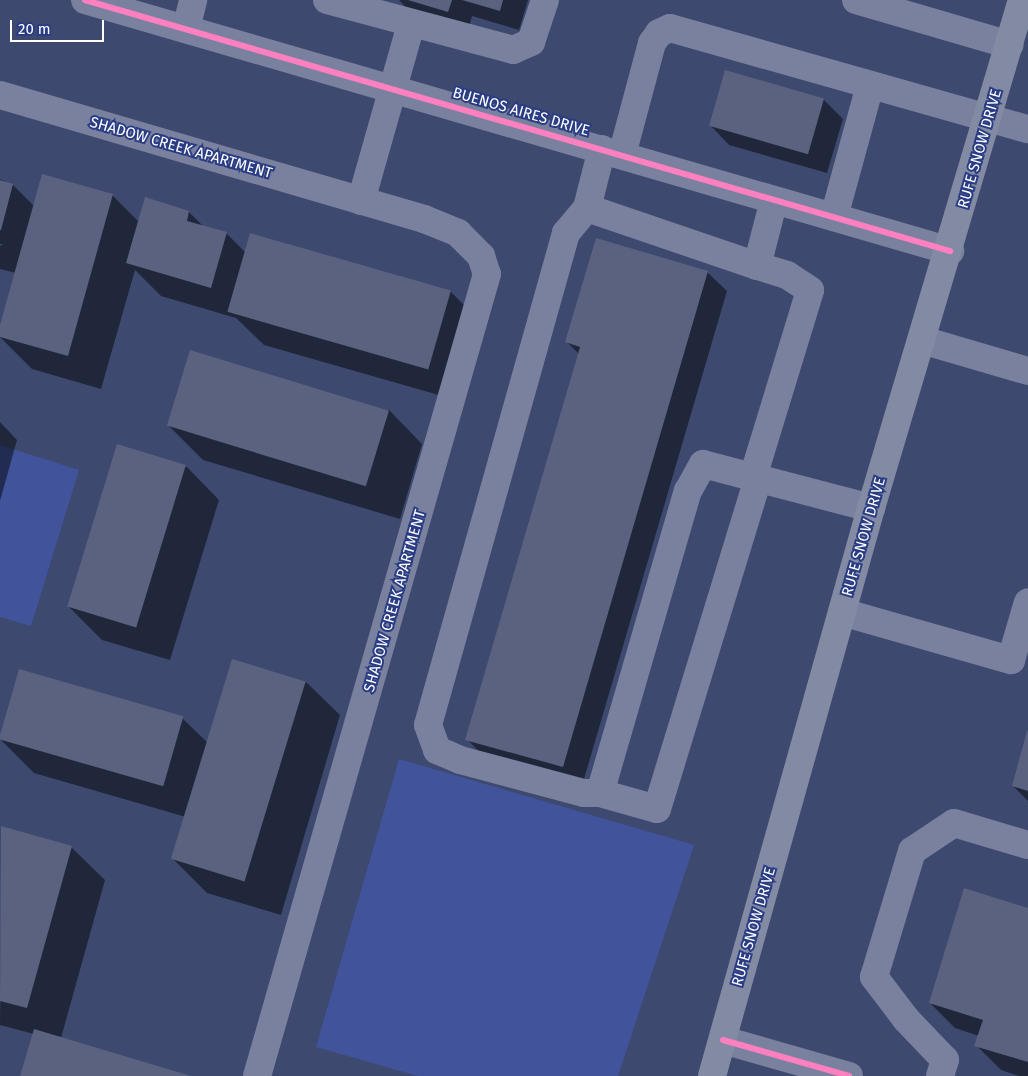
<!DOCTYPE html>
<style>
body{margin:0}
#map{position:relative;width:1028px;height:1076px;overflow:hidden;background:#3e4970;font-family:"Fira Sans",sans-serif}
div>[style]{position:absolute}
.green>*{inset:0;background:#41549b}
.shadow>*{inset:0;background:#0007}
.building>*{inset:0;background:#5a6280;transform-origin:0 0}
.minor>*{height:28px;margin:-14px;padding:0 14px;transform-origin:14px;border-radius:14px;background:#7a819e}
.major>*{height:28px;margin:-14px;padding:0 14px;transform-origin:14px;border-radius:14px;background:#838aa3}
.cycleway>*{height:6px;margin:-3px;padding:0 3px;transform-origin:3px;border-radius:3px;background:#ff80c0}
span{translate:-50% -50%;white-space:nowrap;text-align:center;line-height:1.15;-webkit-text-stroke:4px #2a3c84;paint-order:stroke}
.street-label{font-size:15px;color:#fff}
.scale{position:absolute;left:10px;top:20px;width:94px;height:22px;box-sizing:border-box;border:2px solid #fff;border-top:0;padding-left:6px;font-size:15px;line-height:18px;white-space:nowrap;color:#fff;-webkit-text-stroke:4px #2a3c84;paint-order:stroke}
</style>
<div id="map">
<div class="green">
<div style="clip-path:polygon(0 445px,79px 470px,31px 626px,0 617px)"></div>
<div style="clip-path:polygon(399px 759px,694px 845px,618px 1076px,418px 1076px,316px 1047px)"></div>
</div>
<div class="shadow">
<div style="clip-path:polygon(399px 0,528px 0,519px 30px,472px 16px,468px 31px,414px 16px)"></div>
<div style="clip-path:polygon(823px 99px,843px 119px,827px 173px,729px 145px,710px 125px)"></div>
<div style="clip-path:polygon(0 179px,13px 185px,34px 206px,112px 195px,139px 222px,189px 212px,204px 227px,226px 233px,246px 253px,251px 235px,451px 292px,485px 326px,463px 402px,264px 345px,236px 318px,161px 296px,135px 270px,101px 389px,32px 369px,0 337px,16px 273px,0 269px,0 246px,3px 244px,0 244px)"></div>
<div style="clip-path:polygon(707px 272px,727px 291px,582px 786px,486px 759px,467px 739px,579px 354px,567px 342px)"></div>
<div style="clip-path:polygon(389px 410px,422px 444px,400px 519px,203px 460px,169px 426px)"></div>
<div style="clip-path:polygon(0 422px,17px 440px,0 501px)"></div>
<div style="clip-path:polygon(186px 466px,219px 500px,170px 660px,102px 640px,68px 606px)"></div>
<div style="clip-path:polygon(20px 670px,182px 718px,208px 743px,306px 682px,340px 715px,281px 915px,207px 893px,173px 859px,186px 817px,34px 773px,0 739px)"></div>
<div style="clip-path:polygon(1028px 733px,1028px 801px,1013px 786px)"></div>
<div style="clip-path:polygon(2px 828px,71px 847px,105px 880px,61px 1038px,189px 1076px,22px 1076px,34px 1034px,0 1025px)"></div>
<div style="clip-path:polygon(1028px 909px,1028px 1076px,1019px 1076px,1001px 1070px,976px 1045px,979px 1036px,955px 1028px,930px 1003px)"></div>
</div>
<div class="building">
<div style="clip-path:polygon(408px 0,452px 0,448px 12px)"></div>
<div style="clip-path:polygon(462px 0,503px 0,500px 11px)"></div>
<div style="left:725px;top:70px;width:103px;height:58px;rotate:16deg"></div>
<div style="clip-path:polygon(42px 174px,113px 194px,68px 356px,0 337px,0 325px)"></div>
<div style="clip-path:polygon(0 180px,13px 184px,1px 230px,0 230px)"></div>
<div style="clip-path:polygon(145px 197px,189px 211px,187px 221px,227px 232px,211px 288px,126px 263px)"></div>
<div style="left:250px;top:233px;width:209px;height:82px;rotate:16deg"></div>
<div style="clip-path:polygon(596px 238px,708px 271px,563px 767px,465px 740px,580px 347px,565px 342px)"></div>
<div style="left:190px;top:350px;width:208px;height:79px;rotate:17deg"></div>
<div style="left:117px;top:444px;width:72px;height:170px;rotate:17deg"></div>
<div style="left:232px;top:659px;width:77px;height:209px;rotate:17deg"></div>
<div style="left:19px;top:669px;width:171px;height:73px;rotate:16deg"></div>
<div style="clip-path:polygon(1027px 731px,1028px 731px,1028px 791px,1012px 786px)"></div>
<div style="clip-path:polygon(1px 826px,72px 846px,27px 1008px,0 1001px)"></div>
<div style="clip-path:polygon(964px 888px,1028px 908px,1028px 1062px,974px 1046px,983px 1020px,929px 1003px)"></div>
<div style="clip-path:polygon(34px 1029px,191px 1076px,20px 1076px)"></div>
</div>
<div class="minor">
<div style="left:85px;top:0;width:901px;rotate:16.18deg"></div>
<div style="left:327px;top:0;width:193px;rotate:15deg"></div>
<div style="left:513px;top:50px;width:20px;rotate:-24deg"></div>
<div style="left:531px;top:42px;width:44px;rotate:-71.6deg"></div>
<div style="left:856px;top:0;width:160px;rotate:16.3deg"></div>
<div style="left:186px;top:29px;width:30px;rotate:-76deg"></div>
<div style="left:0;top:95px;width:442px;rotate:16.3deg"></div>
<div style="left:424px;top:219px;width:37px;rotate:22deg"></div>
<div style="left:458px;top:233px;width:33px;rotate:45deg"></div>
<div style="left:481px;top:256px;width:19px;rotate:72deg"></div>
<div style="left:487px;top:274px;width:834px;rotate:106deg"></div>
<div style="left:602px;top:149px;width:61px;rotate:104.3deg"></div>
<div style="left:587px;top:208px;width:33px;rotate:130deg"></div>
<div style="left:566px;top:233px;width:511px;rotate:105.67deg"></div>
<div style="left:428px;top:725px;width:27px;rotate:70deg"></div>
<div style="left:437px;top:750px;width:25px;rotate:23deg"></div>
<div style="left:460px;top:760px;width:128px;rotate:14.9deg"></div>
<div style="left:584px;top:793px;width:16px"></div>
<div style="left:600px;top:793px;width:315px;rotate:-73.8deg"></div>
<div style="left:688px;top:491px;width:31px;rotate:-61deg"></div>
<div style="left:703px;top:464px;width:174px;rotate:14.7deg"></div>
<div style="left:622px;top:155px;width:116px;rotate:-75deg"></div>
<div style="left:652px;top:43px;width:12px;rotate:-55deg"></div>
<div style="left:659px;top:33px;width:12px;rotate:-24deg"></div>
<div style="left:670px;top:28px;width:372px;rotate:15.8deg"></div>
<div style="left:361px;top:201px;width:184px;rotate:-74.2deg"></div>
<div style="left:587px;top:208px;width:180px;rotate:18.8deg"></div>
<div style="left:834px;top:217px;width:137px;rotate:-74.7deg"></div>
<div style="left:922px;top:340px;width:110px;rotate:16.3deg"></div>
<div style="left:753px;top:477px;width:195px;rotate:-73deg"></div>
<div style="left:810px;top:290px;width:27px;rotate:-147deg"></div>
<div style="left:787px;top:275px;width:31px;rotate:-163deg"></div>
<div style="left:757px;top:266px;width:68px;rotate:-75.6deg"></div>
<div style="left:842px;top:612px;width:176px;rotate:15.9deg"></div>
<div style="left:1011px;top:660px;width:60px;rotate:-73.7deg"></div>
<div style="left:600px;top:793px;width:59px;rotate:15.7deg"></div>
<div style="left:657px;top:809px;width:345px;rotate:-73deg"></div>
<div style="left:723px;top:1040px;width:131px;rotate:15.9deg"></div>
<div style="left:940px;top:1076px;width:17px;rotate:-73deg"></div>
<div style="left:945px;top:1060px;width:57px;rotate:-133.6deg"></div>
<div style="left:906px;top:1019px;width:53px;rotate:-127.3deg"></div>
<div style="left:874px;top:977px;width:132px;rotate:-73.2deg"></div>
<div style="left:912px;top:851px;width:50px;rotate:-33.7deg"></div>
<div style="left:954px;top:823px;width:77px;rotate:16.6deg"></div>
</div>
<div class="major">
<div style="left:712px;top:1076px;width:590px;rotate:-74.36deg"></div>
<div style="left:871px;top:508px;width:530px;rotate:-73.45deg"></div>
</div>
<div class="cycleway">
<div style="left:85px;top:0;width:901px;rotate:16.18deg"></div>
<div style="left:723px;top:1040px;width:131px;rotate:15.9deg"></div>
</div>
<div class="street-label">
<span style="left:521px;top:112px;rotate:16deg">BUENOS AIRES DRIVE</span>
<span style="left:181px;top:148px;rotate:16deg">SHADOW CREEK APARTMENT</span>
<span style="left:980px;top:149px;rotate:-74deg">RUFE SNOW DRIVE</span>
<span style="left:864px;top:537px;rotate:-74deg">RUFE SNOW DRIVE</span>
<span style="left:395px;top:601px;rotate:-74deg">SHADOW CREEK APARTMENT</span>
<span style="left:754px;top:927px;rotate:-74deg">RUFE SNOW DRIVE</span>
</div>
<div class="scale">20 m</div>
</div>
